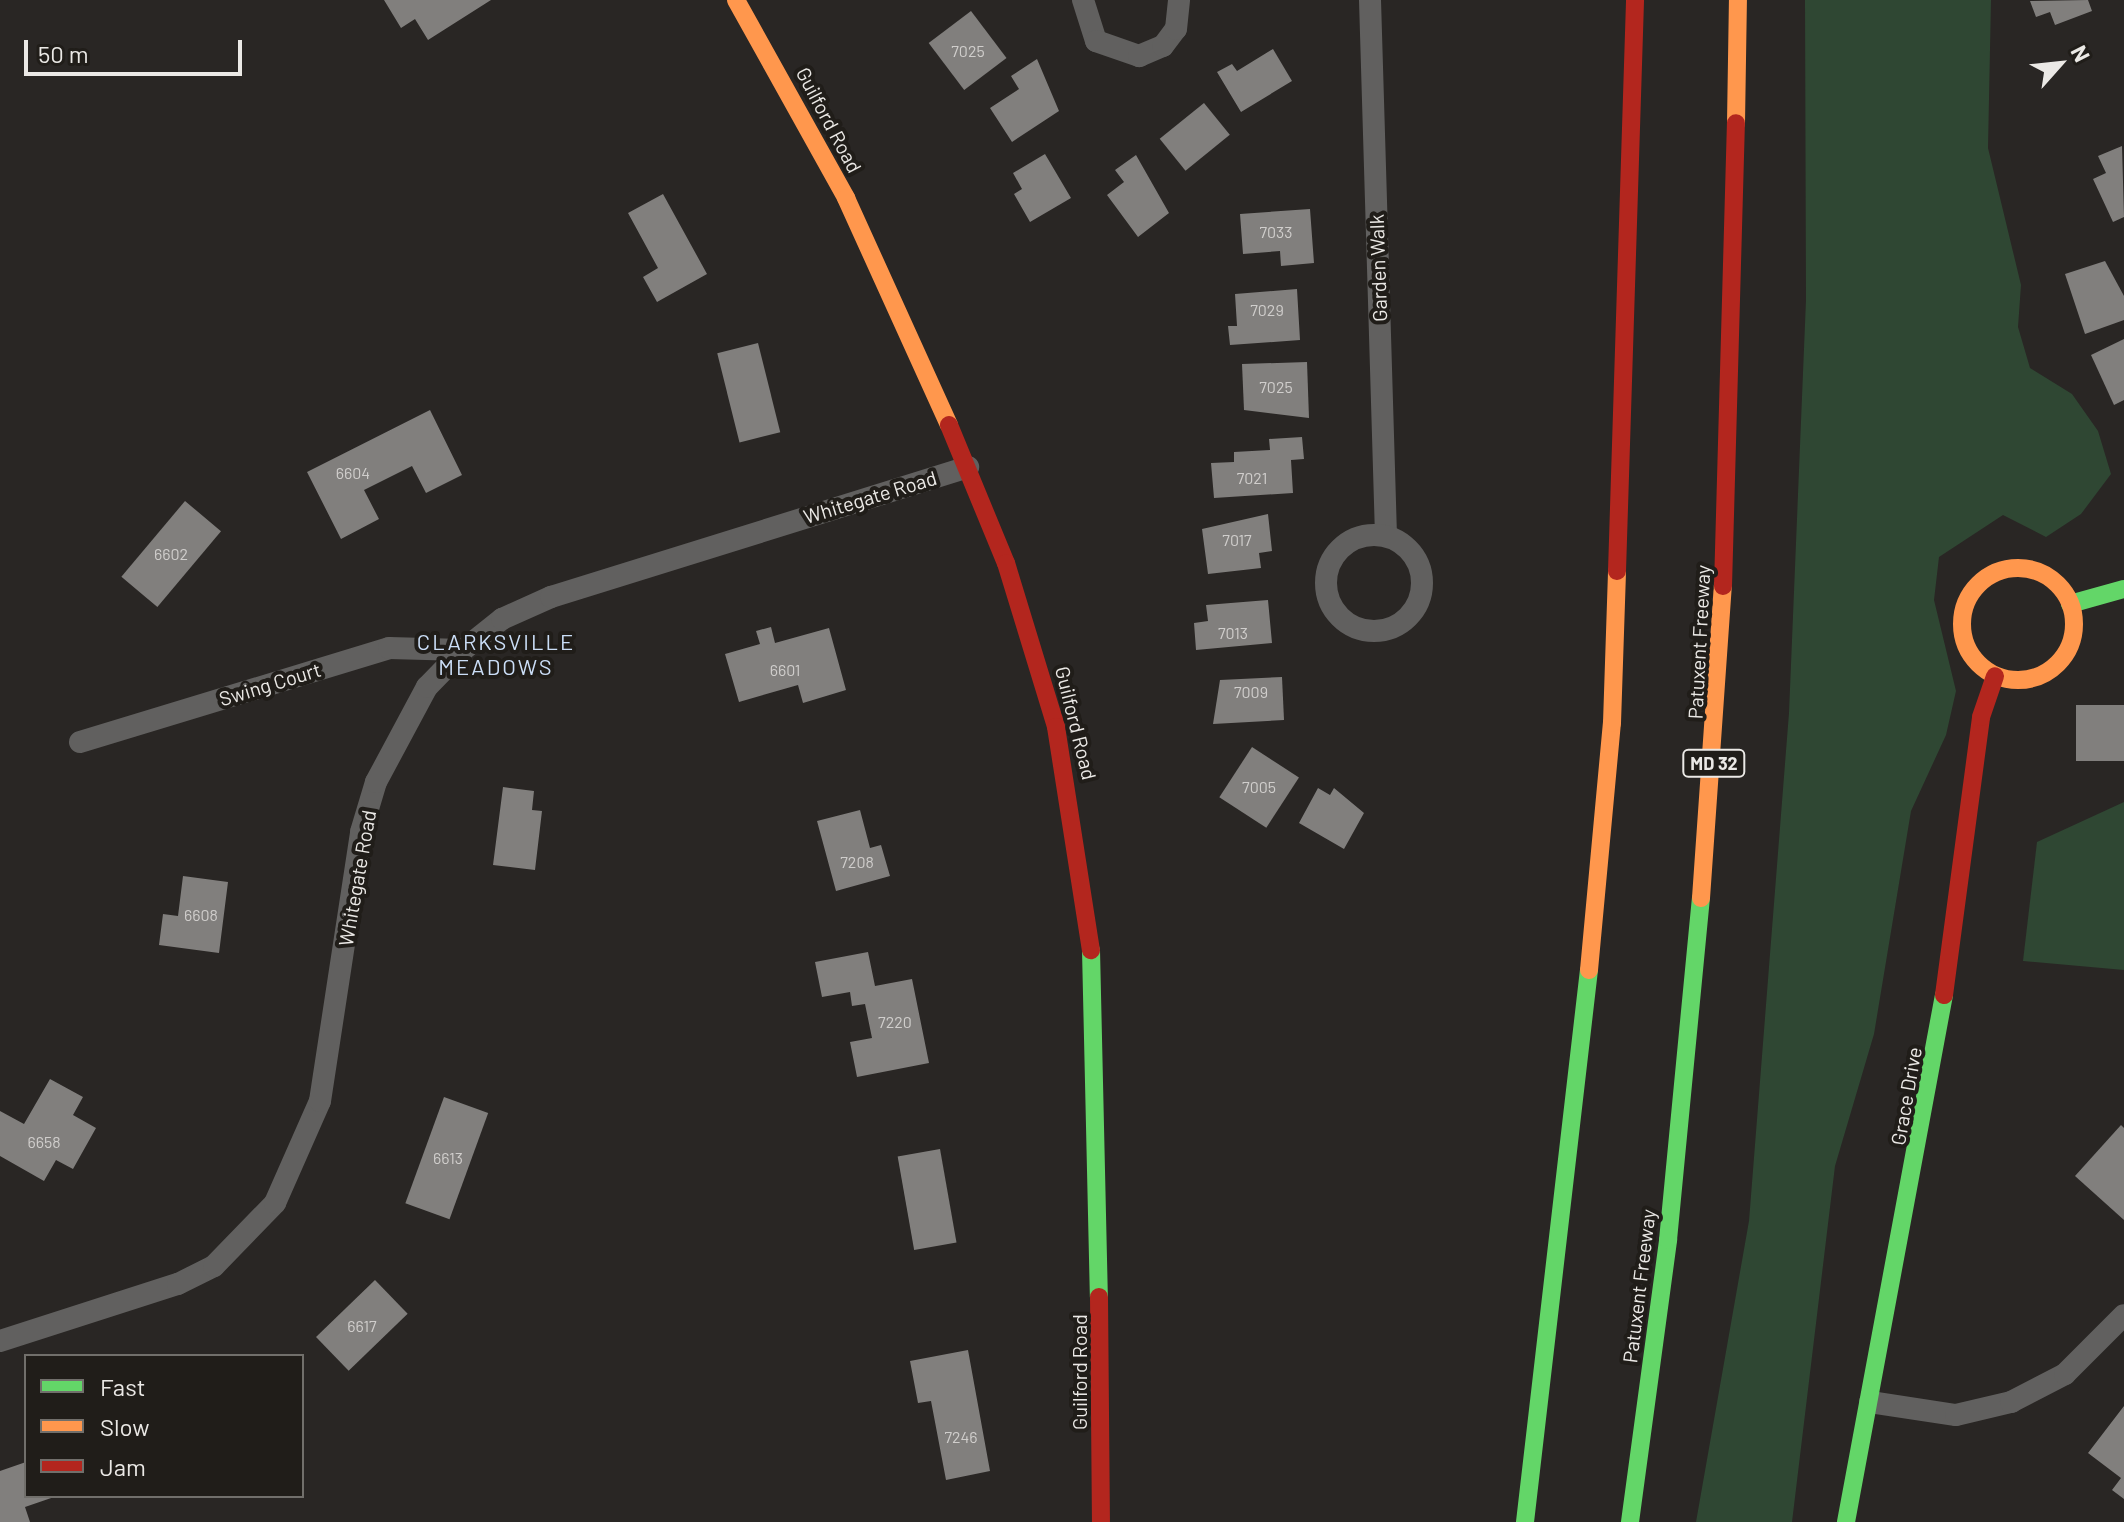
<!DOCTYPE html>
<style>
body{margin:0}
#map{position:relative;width:2124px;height:1522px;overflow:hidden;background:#292624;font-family:Barlow,sans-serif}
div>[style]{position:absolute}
.green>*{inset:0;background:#2f4733}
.building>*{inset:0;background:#817f7d;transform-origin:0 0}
.street>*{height:22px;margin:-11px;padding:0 11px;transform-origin:11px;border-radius:11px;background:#61605f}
.street>.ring{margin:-11px;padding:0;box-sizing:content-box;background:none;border:22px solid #61605f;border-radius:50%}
.fast>*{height:18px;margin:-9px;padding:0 9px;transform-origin:9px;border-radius:9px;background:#63d668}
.slow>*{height:18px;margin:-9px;padding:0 9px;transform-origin:9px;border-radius:9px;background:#ff974d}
.slow>.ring{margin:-9px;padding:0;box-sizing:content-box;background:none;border:18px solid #ff974d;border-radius:50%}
.jam>*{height:18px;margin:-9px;padding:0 9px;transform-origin:9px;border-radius:9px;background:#b3261e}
span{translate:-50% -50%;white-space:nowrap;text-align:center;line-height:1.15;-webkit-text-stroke:8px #201d19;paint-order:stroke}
.number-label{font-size:16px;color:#d0cecc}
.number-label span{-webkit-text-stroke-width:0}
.shield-label span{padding:2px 6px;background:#201d19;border:2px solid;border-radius:6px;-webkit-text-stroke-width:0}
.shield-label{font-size:18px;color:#ebe9e6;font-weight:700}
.street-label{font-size:20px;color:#ebe9e6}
.neighbourhood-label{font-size:22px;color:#cbdef7;letter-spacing:2px}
.legend{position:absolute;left:24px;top:1354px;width:280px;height:144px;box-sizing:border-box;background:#201d19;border:2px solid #716f6b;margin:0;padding:10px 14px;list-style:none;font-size:24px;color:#ebe9e6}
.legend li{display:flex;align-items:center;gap:16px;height:40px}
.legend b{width:40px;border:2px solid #716f6b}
.north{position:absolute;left:2020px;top:24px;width:80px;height:80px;-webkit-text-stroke:6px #201d19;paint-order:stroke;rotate:63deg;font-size:22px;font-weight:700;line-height:32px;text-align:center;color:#ebe9e6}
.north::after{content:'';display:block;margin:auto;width:28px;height:36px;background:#ebe9e6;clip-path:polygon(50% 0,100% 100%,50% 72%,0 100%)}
.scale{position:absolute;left:24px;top:40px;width:218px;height:36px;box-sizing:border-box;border:4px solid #ebe9e6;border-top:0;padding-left:10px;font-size:24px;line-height:28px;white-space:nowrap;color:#ebe9e6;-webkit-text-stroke:6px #201d19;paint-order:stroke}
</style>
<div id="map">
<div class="green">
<div style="clip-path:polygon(1805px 0,1991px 0,1988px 148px,2021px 285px,2018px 327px,2030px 368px,2072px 394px,2098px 431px,2111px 474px,2081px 514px,2046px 537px,2003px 515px,1939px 557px,1934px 600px,1956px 691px,1946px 735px,1911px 811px,1874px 1034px,1835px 1166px,1792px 1522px,1696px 1522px,1749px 1221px,1789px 713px,1806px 300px)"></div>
<div style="clip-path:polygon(2124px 802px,2124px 970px,2023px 961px,2037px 842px)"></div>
</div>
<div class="building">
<div style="clip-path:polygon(384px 0,491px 0,428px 40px,415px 19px,401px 28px)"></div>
<div style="clip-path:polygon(2088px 0,2092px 11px,2055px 25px,2050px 12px,2036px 17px,2030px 1px)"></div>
<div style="left:971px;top:11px;width:59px;height:53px;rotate:53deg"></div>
<div style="clip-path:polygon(1273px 49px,1292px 81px,1241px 112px,1217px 72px,1232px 64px,1237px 71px)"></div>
<div style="clip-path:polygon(1037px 59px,1059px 111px,1012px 142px,990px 108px,1019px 89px,1011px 76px)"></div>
<div style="left:1204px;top:103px;width:41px;height:57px;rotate:51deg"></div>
<div style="clip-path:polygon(2122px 146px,2124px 217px,2113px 222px,2093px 179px,2106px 173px,2098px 156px)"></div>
<div style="clip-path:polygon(1045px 154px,1071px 198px,1030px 222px,1014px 194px,1022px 189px,1013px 173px)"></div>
<div style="clip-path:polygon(1136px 155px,1169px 213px,1138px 237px,1107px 195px,1124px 182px,1115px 170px)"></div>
<div style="clip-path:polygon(663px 194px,707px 274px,657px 302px,643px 277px,658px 268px,628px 213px)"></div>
<div style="clip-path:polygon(1310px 209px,1314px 263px,1281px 266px,1280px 251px,1243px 254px,1240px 214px)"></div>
<div style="clip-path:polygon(2105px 261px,2124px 296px,2124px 320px,2085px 334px,2065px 274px)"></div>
<div style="clip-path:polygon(1297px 289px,1300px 340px,1230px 345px,1228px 326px,1237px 326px,1235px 294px)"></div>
<div style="clip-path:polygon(2124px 339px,2124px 400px,2114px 405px,2091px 355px)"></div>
<div style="left:758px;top:343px;width:92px;height:42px;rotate:76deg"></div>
<div style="clip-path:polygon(1307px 362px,1309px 418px,1244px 410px,1242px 364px)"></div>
<div style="clip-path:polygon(430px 410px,462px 475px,426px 493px,412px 466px,364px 490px,379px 519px,341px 539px,307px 472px)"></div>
<div style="clip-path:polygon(1302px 437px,1304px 459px,1291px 460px,1293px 493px,1214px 498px,1211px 463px,1234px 462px,1234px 452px,1270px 450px,1269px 439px)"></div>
<div style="left:185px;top:501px;width:47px;height:99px;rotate:40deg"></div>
<div style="clip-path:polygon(1268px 514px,1272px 551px,1259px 553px,1261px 568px,1208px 574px,1202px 529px)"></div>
<div style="clip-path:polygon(1268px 600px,1272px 643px,1196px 650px,1194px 623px,1208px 621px,1206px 605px)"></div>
<div style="clip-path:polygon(771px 627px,775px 643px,829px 628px,846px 690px,803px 703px,798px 685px,739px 702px,725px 654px,760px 644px,756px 631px)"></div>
<div style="clip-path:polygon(1282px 677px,1284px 720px,1213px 724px,1220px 680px)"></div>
<div style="left:2124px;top:705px;width:56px;height:48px;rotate:90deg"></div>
<div style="left:1252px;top:747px;width:56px;height:60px;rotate:33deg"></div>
<div style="clip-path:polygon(503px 787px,534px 791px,532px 810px,542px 811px,535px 870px,493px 865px)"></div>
<div style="clip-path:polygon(1318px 788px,1330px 795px,1334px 788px,1364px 813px,1344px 849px,1299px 823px)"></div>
<div style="clip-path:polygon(860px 810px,870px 848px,881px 845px,890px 876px,836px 891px,817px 821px)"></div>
<div style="clip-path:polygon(183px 876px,228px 882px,219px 953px,159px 945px,163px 914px,178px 916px)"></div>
<div style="clip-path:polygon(868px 952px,875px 986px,912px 979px,929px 1063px,857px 1077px,850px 1042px,872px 1038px,865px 1004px,852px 1006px,850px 992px,822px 997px,815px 962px)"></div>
<div style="clip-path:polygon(50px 1079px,83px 1097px,73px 1115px,96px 1128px,73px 1169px,56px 1160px,44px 1181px,0 1156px,0 1111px,24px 1124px)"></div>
<div style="left:444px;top:1097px;width:47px;height:113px;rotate:20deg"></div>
<div style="clip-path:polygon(2121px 1125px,2124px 1128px,2124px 1220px,2075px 1176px)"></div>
<div style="left:940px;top:1149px;width:95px;height:43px;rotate:80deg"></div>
<div style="left:375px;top:1280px;width:47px;height:82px;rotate:46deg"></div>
<div style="clip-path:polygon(968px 1350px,990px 1471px,946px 1480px,931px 1401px,918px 1403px,910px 1361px)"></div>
<div style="clip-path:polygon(2124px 1406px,2124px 1499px,2112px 1490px,2121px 1478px,2088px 1453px)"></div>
<div style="clip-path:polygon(26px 1462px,26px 1496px,57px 1496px,25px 1507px,30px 1522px,0 1522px,0 1471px)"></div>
</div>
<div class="street">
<div style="left:1083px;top:0;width:43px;rotate:72.4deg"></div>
<div style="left:1096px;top:41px;width:46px;rotate:19.2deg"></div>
<div style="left:1139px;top:56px;width:26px;rotate:-23deg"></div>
<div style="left:1163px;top:46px;width:21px;rotate:-53deg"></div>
<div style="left:1176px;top:29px;width:29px;rotate:-84deg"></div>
<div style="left:1370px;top:0;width:535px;rotate:88.29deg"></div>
<div class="ring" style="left:1326px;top:535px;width:74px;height:74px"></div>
<div style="left:80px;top:742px;width:323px;rotate:-16.9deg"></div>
<div style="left:389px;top:648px;width:74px;rotate:1.5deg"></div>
<div style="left:0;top:1341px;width:187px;rotate:-17.8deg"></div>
<div style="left:178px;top:1284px;width:40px;rotate:-26.6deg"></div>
<div style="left:214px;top:1266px;width:88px;rotate:-45.9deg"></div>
<div style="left:275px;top:1203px;width:111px;rotate:-66.2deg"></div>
<div style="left:320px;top:1101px;width:272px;rotate:-81.3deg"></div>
<div style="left:361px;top:832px;width:52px;rotate:-73.3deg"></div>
<div style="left:376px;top:782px;width:108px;rotate:-61.8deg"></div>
<div style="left:427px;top:687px;width:52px;rotate:-45.8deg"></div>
<div style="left:463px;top:650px;width:50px;rotate:-38.5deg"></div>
<div style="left:502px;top:619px;width:54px;rotate:-24.2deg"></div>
<div style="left:551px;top:597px;width:437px;rotate:-17.3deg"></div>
<div style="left:1870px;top:1402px;width:87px;rotate:8.6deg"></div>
<div style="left:1956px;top:1415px;width:57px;rotate:-13.3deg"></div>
<div style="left:2011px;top:1402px;width:61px;rotate:-27.4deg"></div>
<div style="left:2065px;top:1374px;width:83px;rotate:-45deg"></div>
</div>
<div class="fast">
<div style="left:2070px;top:604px;width:56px;rotate:-15.5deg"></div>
<div style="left:1091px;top:950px;width:347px;rotate:88.7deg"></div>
<div style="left:1525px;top:1522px;width:556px;rotate:-83.39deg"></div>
<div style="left:1630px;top:1522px;width:285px;rotate:-82.3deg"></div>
<div style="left:1668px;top:1240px;width:344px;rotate:-84.5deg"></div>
<div style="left:1846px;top:1522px;width:536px;rotate:-79.47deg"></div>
</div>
<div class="slow">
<div style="left:736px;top:0;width:227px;rotate:60.9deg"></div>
<div style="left:846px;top:198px;width:249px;rotate:65.6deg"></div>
<div style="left:1736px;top:123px;width:123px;rotate:-89.1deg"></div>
<div class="ring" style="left:1962px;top:568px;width:94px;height:94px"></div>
<div style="left:1701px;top:898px;width:313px;rotate:-86deg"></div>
<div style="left:1589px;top:970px;width:248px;rotate:-84.7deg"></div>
<div style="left:1612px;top:723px;width:152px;rotate:-88.1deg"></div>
</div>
<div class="jam">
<div style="left:949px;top:425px;width:149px;rotate:67.6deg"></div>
<div style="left:1006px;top:563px;width:171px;rotate:73deg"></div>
<div style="left:1056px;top:727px;width:226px;rotate:81.1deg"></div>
<div style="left:1617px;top:571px;width:571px;rotate:-88.19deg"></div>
<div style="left:1723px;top:586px;width:463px;rotate:-88.4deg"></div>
<div style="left:1944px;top:995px;width:280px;rotate:-82.4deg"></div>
<div style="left:1981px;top:717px;width:43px;rotate:-71.1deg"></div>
<div style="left:1099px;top:1297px;width:225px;rotate:89.5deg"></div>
</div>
<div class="number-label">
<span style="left:968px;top:51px">7025</span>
<span style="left:1276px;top:232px">7033</span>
<span style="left:1267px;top:310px">7029</span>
<span style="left:1276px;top:387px">7025</span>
<span style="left:353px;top:473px">6604</span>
<span style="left:1252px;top:478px">7021</span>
<span style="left:1237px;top:540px">7017</span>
<span style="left:171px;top:554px">6602</span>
<span style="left:1233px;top:633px">7013</span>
<span style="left:785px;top:670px">6601</span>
<span style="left:1251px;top:692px">7009</span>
<span style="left:1259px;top:787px">7005</span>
<span style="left:857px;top:862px">7208</span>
<span style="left:201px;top:915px">6608</span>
<span style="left:895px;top:1022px">7220</span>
<span style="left:44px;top:1142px">6658</span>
<span style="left:448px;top:1158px">6613</span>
<span style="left:362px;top:1326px">6617</span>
<span style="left:961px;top:1437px">7246</span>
</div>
<div class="shield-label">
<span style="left:1714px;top:763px">MD 32</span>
</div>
<div class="street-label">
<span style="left:829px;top:120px;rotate:62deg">Guilford Road</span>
<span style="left:1378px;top:268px;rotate:-92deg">Garden Walk</span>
<span style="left:870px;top:497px;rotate:-17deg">Whitegate Road</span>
<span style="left:1699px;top:642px;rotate:-87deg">Patuxent Freeway</span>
<span style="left:270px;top:684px;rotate:-17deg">Swing Court</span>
<span style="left:1076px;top:723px;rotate:76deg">Guilford Road</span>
<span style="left:357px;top:878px;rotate:-80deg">Whitegate Road</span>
<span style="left:1906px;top:1096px;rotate:-80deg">Grace Drive</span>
<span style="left:1639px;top:1286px;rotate:-83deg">Patuxent Freeway</span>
<span style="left:1079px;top:1372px;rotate:-90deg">Guilford Road</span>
</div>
<div class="neighbourhood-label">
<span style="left:496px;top:654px">CLARKSVILLE<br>MEADOWS</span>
</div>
<ul class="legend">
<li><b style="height:10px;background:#63d668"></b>Fast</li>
<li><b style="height:10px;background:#ff974d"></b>Slow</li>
<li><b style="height:10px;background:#b3261e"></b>Jam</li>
</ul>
<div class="north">N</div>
<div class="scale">50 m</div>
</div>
